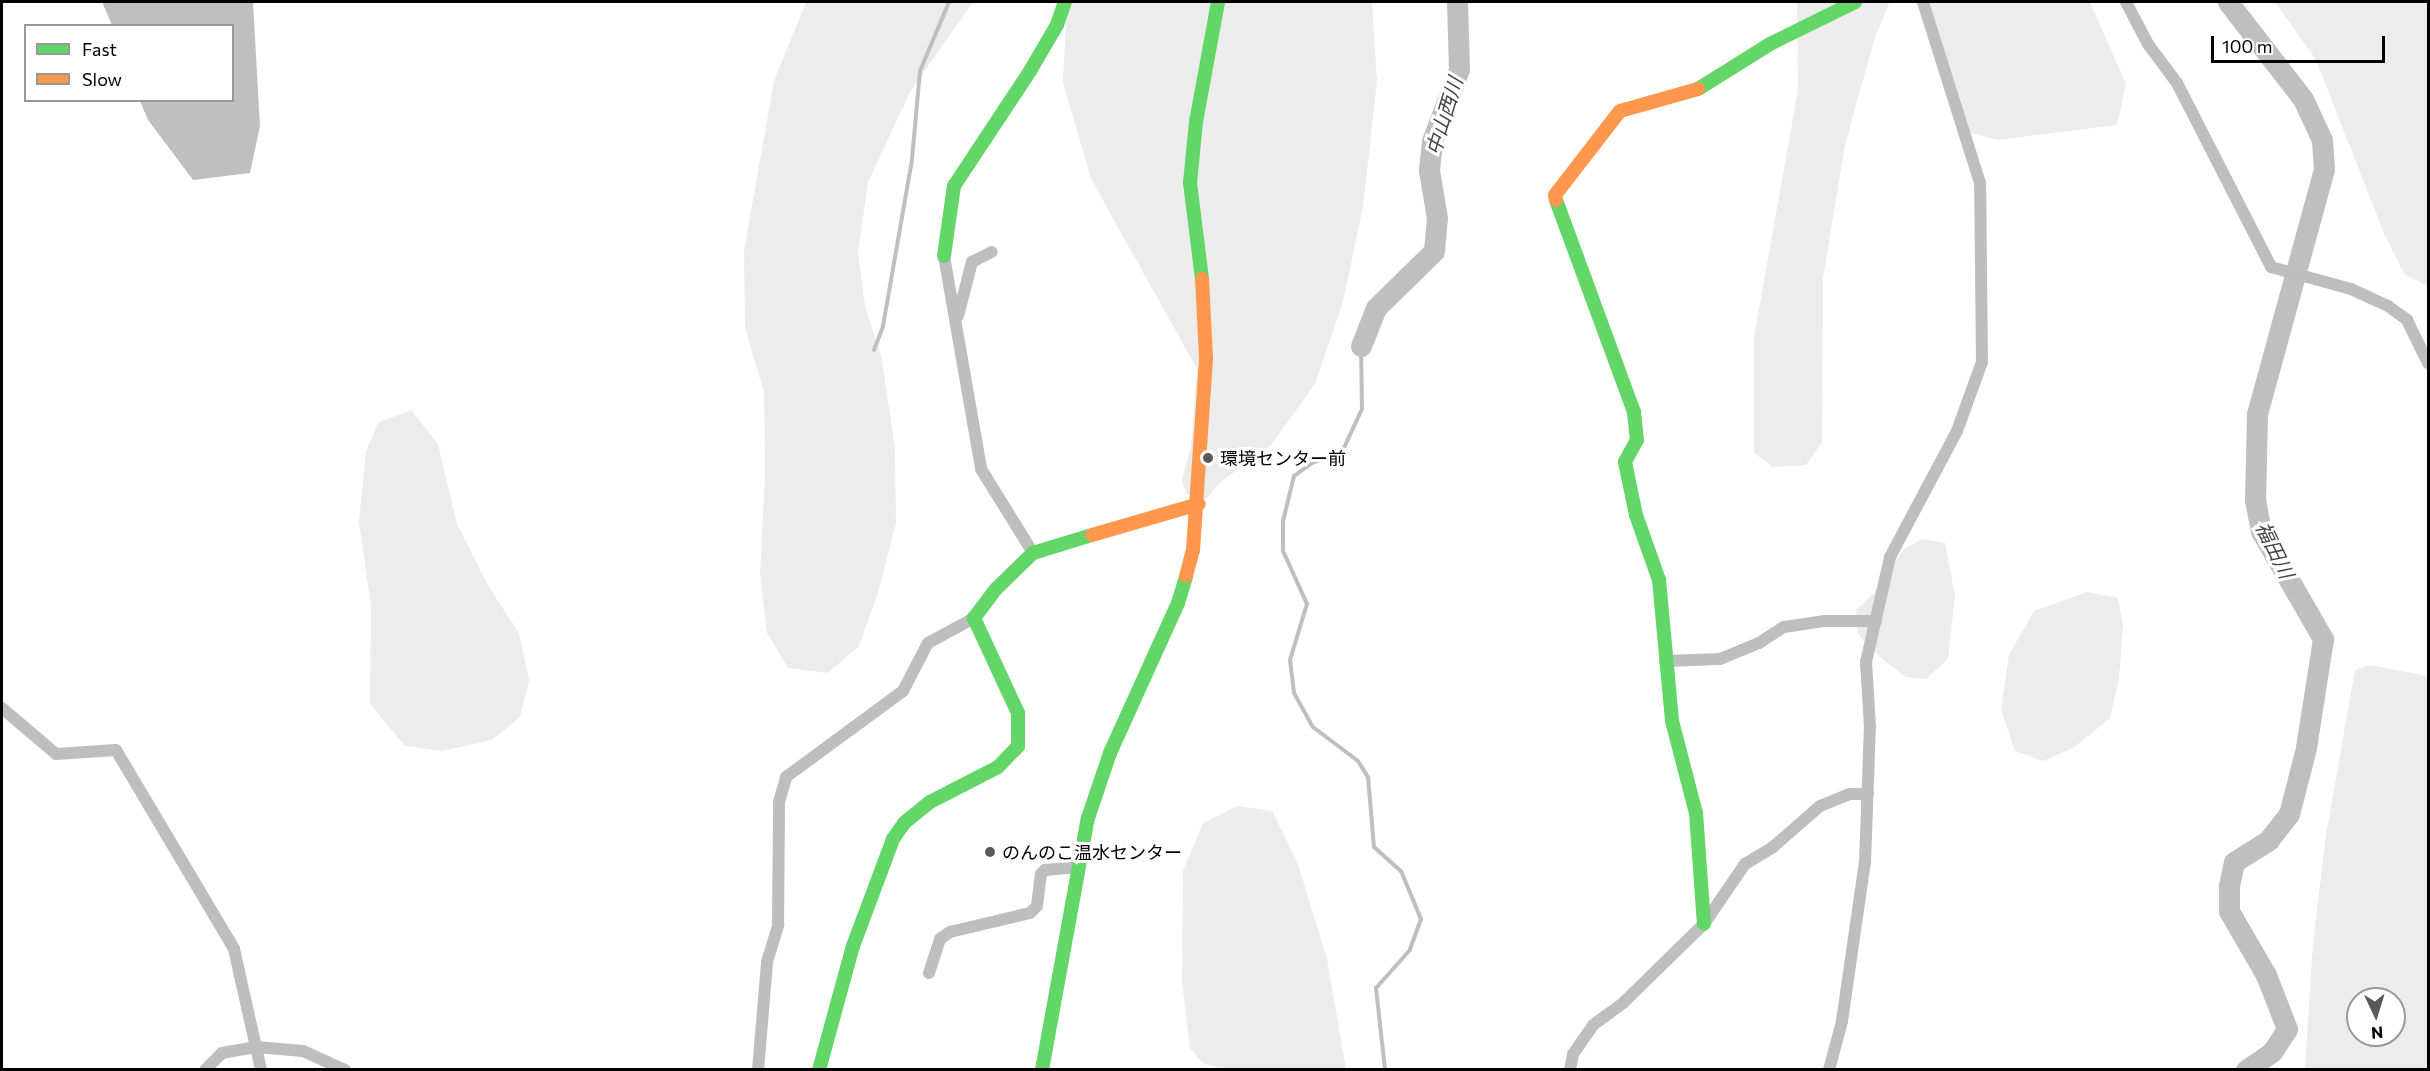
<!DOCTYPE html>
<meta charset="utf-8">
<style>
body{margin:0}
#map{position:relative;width:2430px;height:1071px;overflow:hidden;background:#fff;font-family:Commissioner,"Noto Sans JP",sans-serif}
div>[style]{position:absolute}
.green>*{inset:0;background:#ececec}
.water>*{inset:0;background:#bfbfbf}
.stream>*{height:4px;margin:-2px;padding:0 2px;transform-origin:2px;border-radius:2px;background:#bfbfbf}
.river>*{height:21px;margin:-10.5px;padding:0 10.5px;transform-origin:10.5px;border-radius:10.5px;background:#bfbfbf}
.street>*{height:12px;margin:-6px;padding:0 6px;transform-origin:6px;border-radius:6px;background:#bebebe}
.fast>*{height:14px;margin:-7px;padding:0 7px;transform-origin:7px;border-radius:7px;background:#63d668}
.slow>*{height:14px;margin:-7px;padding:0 7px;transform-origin:7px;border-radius:7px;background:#ff974d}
.dots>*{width:16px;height:16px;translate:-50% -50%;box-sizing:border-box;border:3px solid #fff;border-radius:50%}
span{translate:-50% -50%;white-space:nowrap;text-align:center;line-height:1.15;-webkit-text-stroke:6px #fff;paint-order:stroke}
.poi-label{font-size:18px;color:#000}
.left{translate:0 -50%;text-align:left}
.water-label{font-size:20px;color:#444;font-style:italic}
.frame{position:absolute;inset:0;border:3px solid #000;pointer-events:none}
.legend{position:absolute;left:24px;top:24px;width:210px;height:78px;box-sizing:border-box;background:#fff;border:2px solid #999;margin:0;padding:8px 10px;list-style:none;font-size:18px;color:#000}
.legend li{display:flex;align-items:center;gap:12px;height:30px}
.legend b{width:30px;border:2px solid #999}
.north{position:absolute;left:2346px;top:987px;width:60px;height:60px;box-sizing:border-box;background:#fff;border:2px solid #999;border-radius:50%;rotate:176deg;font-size:16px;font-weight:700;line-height:24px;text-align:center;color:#000}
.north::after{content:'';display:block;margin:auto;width:21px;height:27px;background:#595959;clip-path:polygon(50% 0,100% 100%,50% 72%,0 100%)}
.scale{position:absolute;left:2211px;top:36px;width:174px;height:27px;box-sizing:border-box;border:3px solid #000;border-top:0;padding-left:8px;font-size:18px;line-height:21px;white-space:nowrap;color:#000;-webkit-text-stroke:4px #fff;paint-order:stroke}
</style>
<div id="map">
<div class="green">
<div style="clip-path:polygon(806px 2px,973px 2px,910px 92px,868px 182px,858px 252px,865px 306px,882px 360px,895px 450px,896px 523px,878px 593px,859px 646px,828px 673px,788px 668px,767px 633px,760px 575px,765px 476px,764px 392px,745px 328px,744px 251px,774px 81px)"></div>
<div style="clip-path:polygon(1067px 2px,1372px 2px,1377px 81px,1363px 206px,1343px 302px,1315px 384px,1271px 445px,1222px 481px,1205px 500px,1186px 494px,1182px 480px,1191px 446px,1197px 369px,1091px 179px,1063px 82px)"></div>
<div style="clip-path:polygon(1797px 2px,1890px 2px,1875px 37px,1845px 145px,1823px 278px,1822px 442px,1806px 465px,1773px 467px,1754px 453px,1754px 337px,1798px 90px)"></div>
<div style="clip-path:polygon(1917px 2px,2090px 2px,2126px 84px,2117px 125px,1998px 140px,1964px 131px)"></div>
<div style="clip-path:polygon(2275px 2px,2428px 2px,2428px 286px,2405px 275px,2384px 233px,2315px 58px)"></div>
<div style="clip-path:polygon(411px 410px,438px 444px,457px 524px,487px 584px,519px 633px,529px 680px,520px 717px,492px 740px,442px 751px,405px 746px,370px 704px,371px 606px,359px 522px,366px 452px,378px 423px)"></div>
<div style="clip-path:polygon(1922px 539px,1945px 543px,1955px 596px,1948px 659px,1926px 679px,1906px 677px,1882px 659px,1857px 633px,1856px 610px,1874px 593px,1904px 549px)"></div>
<div style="clip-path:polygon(2087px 592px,2118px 598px,2123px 625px,2119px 679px,2110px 718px,2073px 748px,2043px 761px,2015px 751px,2001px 709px,2009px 655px,2034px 611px)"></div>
<div style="clip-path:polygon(evenodd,2370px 665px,2428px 676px,2428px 1069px,2305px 1069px,2313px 943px,2326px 835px,2355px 670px,2370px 665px,2358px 999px,2394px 999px,2394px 1035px,2358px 1035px,2358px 999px)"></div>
<div style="clip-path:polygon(1237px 806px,1272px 811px,1298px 864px,1327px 959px,1346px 1069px,1223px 1069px,1202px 1063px,1190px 1048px,1182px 983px,1183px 871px,1203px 823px)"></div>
</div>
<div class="water">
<div style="clip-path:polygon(102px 2px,253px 2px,260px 126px,250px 173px,193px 180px,148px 120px,140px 101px,232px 100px,232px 26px,112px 25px)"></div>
</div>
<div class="stream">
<div style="left:1361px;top:346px;width:63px;rotate:89.1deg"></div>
<div style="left:1362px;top:409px;width:47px;rotate:114.9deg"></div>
<div style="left:1342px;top:452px;width:32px;rotate:160deg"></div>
<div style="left:1312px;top:463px;width:22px;rotate:144deg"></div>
<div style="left:1294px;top:476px;width:46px;rotate:103.7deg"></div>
<div style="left:1283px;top:521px;width:30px;rotate:90deg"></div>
<div style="left:1283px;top:551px;width:58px;rotate:65.6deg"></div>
<div style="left:1307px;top:604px;width:59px;rotate:106.9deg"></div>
<div style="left:1290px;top:660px;width:33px;rotate:83deg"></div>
<div style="left:1294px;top:693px;width:39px;rotate:61deg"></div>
<div style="left:1313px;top:727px;width:56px;rotate:37.1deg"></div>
<div style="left:1358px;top:761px;width:19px;rotate:58deg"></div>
<div style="left:1368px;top:777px;width:70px;rotate:85.1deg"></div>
<div style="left:1374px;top:847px;width:36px;rotate:42deg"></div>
<div style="left:1401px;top:871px;width:52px;rotate:67.4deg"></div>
<div style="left:1421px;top:919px;width:33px;rotate:110deg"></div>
<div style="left:1410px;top:950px;width:51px;rotate:131.8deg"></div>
<div style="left:1376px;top:988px;width:82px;rotate:83.7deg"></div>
<div style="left:874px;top:350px;width:26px;rotate:-69deg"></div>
<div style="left:883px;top:326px;width:169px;rotate:-80.1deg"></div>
<div style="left:912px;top:159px;width:88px;rotate:-84.8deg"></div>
<div style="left:920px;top:71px;width:75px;rotate:-67.2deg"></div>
</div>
<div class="river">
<div style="left:2228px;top:2px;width:123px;rotate:52.3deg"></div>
<div style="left:2303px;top:99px;width:45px;rotate:65.1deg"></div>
<div style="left:2322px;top:140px;width:29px;rotate:86deg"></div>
<div style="left:2324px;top:169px;width:254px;rotate:105.3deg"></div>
<div style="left:2257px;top:414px;width:86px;rotate:91.3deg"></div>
<div style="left:2255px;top:500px;width:32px;rotate:79deg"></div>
<div style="left:2261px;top:531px;width:125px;rotate:60.1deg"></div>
<div style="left:2323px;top:639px;width:110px;rotate:98.9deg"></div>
<div style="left:2306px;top:748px;width:68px;rotate:104.4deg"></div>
<div style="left:2289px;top:814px;width:33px;rotate:128deg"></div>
<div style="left:2269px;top:840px;width:41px;rotate:147.8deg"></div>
<div style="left:2234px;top:862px;width:25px;rotate:102deg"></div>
<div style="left:2229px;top:886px;width:25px;rotate:90deg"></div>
<div style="left:2229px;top:911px;width:74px;rotate:60deg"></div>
<div style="left:2266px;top:975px;width:58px;rotate:68.7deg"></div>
<div style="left:2287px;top:1029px;width:27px;rotate:123deg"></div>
<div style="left:2272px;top:1052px;width:32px;rotate:145deg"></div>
<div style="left:1361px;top:346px;width:41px;rotate:-68.5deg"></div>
<div style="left:1376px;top:308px;width:81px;rotate:-44.5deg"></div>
<div style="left:1434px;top:251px;width:33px;rotate:-85deg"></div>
<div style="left:1437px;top:218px;width:49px;rotate:-99.5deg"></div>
<div style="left:1429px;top:170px;width:29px;rotate:-84deg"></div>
<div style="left:1432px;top:141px;width:77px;rotate:-69.4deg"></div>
<div style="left:1459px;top:69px;width:67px;rotate:-91.7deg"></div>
</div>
<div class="street">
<div style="left:2126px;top:2px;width:47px;rotate:62.4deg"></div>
<div style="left:2148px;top:44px;width:49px;rotate:53.4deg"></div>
<div style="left:2177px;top:83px;width:207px;rotate:62.9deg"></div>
<div style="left:2271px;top:267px;width:83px;rotate:15.4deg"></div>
<div style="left:2351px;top:289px;width:41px;rotate:24.7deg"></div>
<div style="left:2388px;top:306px;width:24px;rotate:36deg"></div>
<div style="left:2407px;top:320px;width:48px;rotate:64deg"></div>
<div style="left:944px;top:256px;width:216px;rotate:80.1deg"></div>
<div style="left:981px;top:469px;width:99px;rotate:58.2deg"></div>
<div style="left:958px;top:316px;width:56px;rotate:-75.5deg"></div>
<div style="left:972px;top:262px;width:22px;rotate:-27deg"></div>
<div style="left:1665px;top:661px;width:55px;rotate:-2.1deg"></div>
<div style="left:1720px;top:659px;width:42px;rotate:-22.3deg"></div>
<div style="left:1759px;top:643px;width:30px;rotate:-33deg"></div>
<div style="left:1784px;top:627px;width:40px;rotate:-8.5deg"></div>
<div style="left:1824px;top:621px;width:52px"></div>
<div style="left:2px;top:708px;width:71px;rotate:40.4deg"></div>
<div style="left:56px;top:754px;width:60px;rotate:-3.8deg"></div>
<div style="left:116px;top:750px;width:231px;rotate:59.3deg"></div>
<div style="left:234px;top:949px;width:124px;rotate:77.4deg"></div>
<div style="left:929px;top:973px;width:36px;rotate:-72deg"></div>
<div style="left:940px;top:939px;width:12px;rotate:-35deg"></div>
<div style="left:950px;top:932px;width:82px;rotate:-13.4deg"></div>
<div style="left:1030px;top:913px;width:10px;rotate:-45deg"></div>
<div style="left:1037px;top:906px;width:32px;rotate:-83deg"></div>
<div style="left:1041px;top:874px;width:6px;rotate:-45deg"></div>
<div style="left:1045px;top:870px;width:33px;rotate:-5deg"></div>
<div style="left:205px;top:1070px;width:24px;rotate:-45deg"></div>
<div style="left:222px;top:1053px;width:35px;rotate:-10deg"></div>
<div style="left:256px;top:1047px;width:47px;rotate:4.9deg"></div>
<div style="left:303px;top:1051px;width:46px;rotate:24.3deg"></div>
<div style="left:758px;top:1070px;width:108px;rotate:-85.2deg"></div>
<div style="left:767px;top:962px;width:39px;rotate:-73deg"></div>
<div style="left:778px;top:925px;width:123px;rotate:-89.5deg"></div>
<div style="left:779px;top:802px;width:26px;rotate:-74deg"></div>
<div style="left:786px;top:777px;width:145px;rotate:-36.3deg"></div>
<div style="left:903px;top:691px;width:54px;rotate:-62.5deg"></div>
<div style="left:928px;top:643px;width:52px;rotate:-28.5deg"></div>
<div style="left:1570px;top:1070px;width:16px;rotate:-79deg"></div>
<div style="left:1573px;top:1054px;width:35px;rotate:-55deg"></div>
<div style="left:1593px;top:1025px;width:37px;rotate:-36deg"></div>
<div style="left:1623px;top:1003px;width:113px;rotate:-44.3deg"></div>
<div style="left:1704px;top:924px;width:73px;rotate:-55.7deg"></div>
<div style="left:1745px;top:864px;width:33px;rotate:-31deg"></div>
<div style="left:1773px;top:847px;width:62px;rotate:-41.1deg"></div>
<div style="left:1820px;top:806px;width:31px;rotate:-22deg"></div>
<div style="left:1849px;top:794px;width:19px"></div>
<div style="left:1829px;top:1070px;width:51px;rotate:-75.1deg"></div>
<div style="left:1842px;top:1021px;width:161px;rotate:-81.8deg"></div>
<div style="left:1865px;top:862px;width:135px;rotate:-87.9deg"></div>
<div style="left:1870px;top:727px;width:65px;rotate:-93.5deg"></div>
<div style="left:1866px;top:662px;width:108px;rotate:-77.1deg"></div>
<div style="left:1890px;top:557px;width:143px;rotate:-62deg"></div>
<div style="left:1957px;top:431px;width:73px;rotate:-70.1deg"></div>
<div style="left:1982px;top:362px;width:179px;rotate:-90.6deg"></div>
<div style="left:1980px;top:183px;width:190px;rotate:-107.5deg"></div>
</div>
<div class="fast">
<div style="left:1698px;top:89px;width:85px;rotate:-32deg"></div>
<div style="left:1770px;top:44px;width:95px;rotate:-26.3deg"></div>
<div style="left:1556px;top:200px;width:226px;rotate:69.8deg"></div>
<div style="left:1634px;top:412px;width:28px;rotate:84deg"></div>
<div style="left:1637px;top:440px;width:25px;rotate:119deg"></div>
<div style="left:1625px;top:462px;width:54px;rotate:78.3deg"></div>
<div style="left:1636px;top:515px;width:69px;rotate:70.5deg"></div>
<div style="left:1659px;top:580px;width:142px;rotate:84.7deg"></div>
<div style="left:1672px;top:721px;width:95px;rotate:75.4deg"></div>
<div style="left:1696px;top:813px;width:111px;rotate:85.9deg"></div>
<div style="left:944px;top:256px;width:71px;rotate:-81.9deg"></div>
<div style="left:954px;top:186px;width:138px;rotate:-56.5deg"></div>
<div style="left:1030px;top:71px;width:53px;rotate:-59.6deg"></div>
<div style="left:1057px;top:25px;width:24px;rotate:-71deg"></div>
<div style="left:1202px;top:279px;width:97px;rotate:-97.1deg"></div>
<div style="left:1190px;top:183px;width:61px;rotate:-84.4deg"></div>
<div style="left:1196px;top:122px;width:122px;rotate:-79.6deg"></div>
<div style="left:819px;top:1070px;width:129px;rotate:-74.7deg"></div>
<div style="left:853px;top:946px;width:114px;rotate:-69.5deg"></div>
<div style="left:893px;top:839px;width:19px;rotate:-55deg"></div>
<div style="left:904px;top:823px;width:33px;rotate:-39deg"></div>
<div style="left:930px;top:802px;width:76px;rotate:-27.2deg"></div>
<div style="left:998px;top:767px;width:29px;rotate:-46deg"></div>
<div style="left:1018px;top:746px;width:33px;rotate:-90deg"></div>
<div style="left:1018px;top:713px;width:105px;rotate:-114.9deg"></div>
<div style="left:974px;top:618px;width:36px;rotate:-53deg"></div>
<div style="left:996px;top:589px;width:52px;rotate:-44.2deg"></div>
<div style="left:1033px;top:553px;width:62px;rotate:-17deg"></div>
<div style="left:1042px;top:1070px;width:256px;rotate:-79.7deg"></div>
<div style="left:1088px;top:818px;width:69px;rotate:-71.3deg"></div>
<div style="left:1110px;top:753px;width:165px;rotate:-65.6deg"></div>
<div style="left:1178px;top:603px;width:28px;rotate:-73deg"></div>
</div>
<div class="slow">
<div style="left:1556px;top:200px;width:5px;rotate:-101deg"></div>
<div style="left:1555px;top:195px;width:106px;rotate:-52.3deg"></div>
<div style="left:1620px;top:111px;width:81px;rotate:-15.8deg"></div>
<div style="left:1092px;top:535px;width:111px;rotate:-16.2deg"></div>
<div style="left:1186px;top:576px;width:27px;rotate:-75deg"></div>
<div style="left:1193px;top:550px;width:193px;rotate:-86.1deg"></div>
<div style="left:1206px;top:357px;width:78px;rotate:-92.9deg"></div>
</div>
<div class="dots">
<div style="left:1208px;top:458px;background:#595959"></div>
<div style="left:990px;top:852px;background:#595959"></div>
</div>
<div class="poi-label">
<span class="left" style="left:1220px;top:458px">環境センター前</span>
<span class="left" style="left:1002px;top:852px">のんのこ温水センター</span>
</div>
<div class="water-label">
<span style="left:1444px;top:116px;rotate:-73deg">中山西川</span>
<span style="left:2275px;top:550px;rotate:64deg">福田川</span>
</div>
<div class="frame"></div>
<ul class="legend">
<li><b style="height:8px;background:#63d668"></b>Fast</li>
<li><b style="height:8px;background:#ff974d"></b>Slow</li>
</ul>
<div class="north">N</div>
<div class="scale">100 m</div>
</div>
